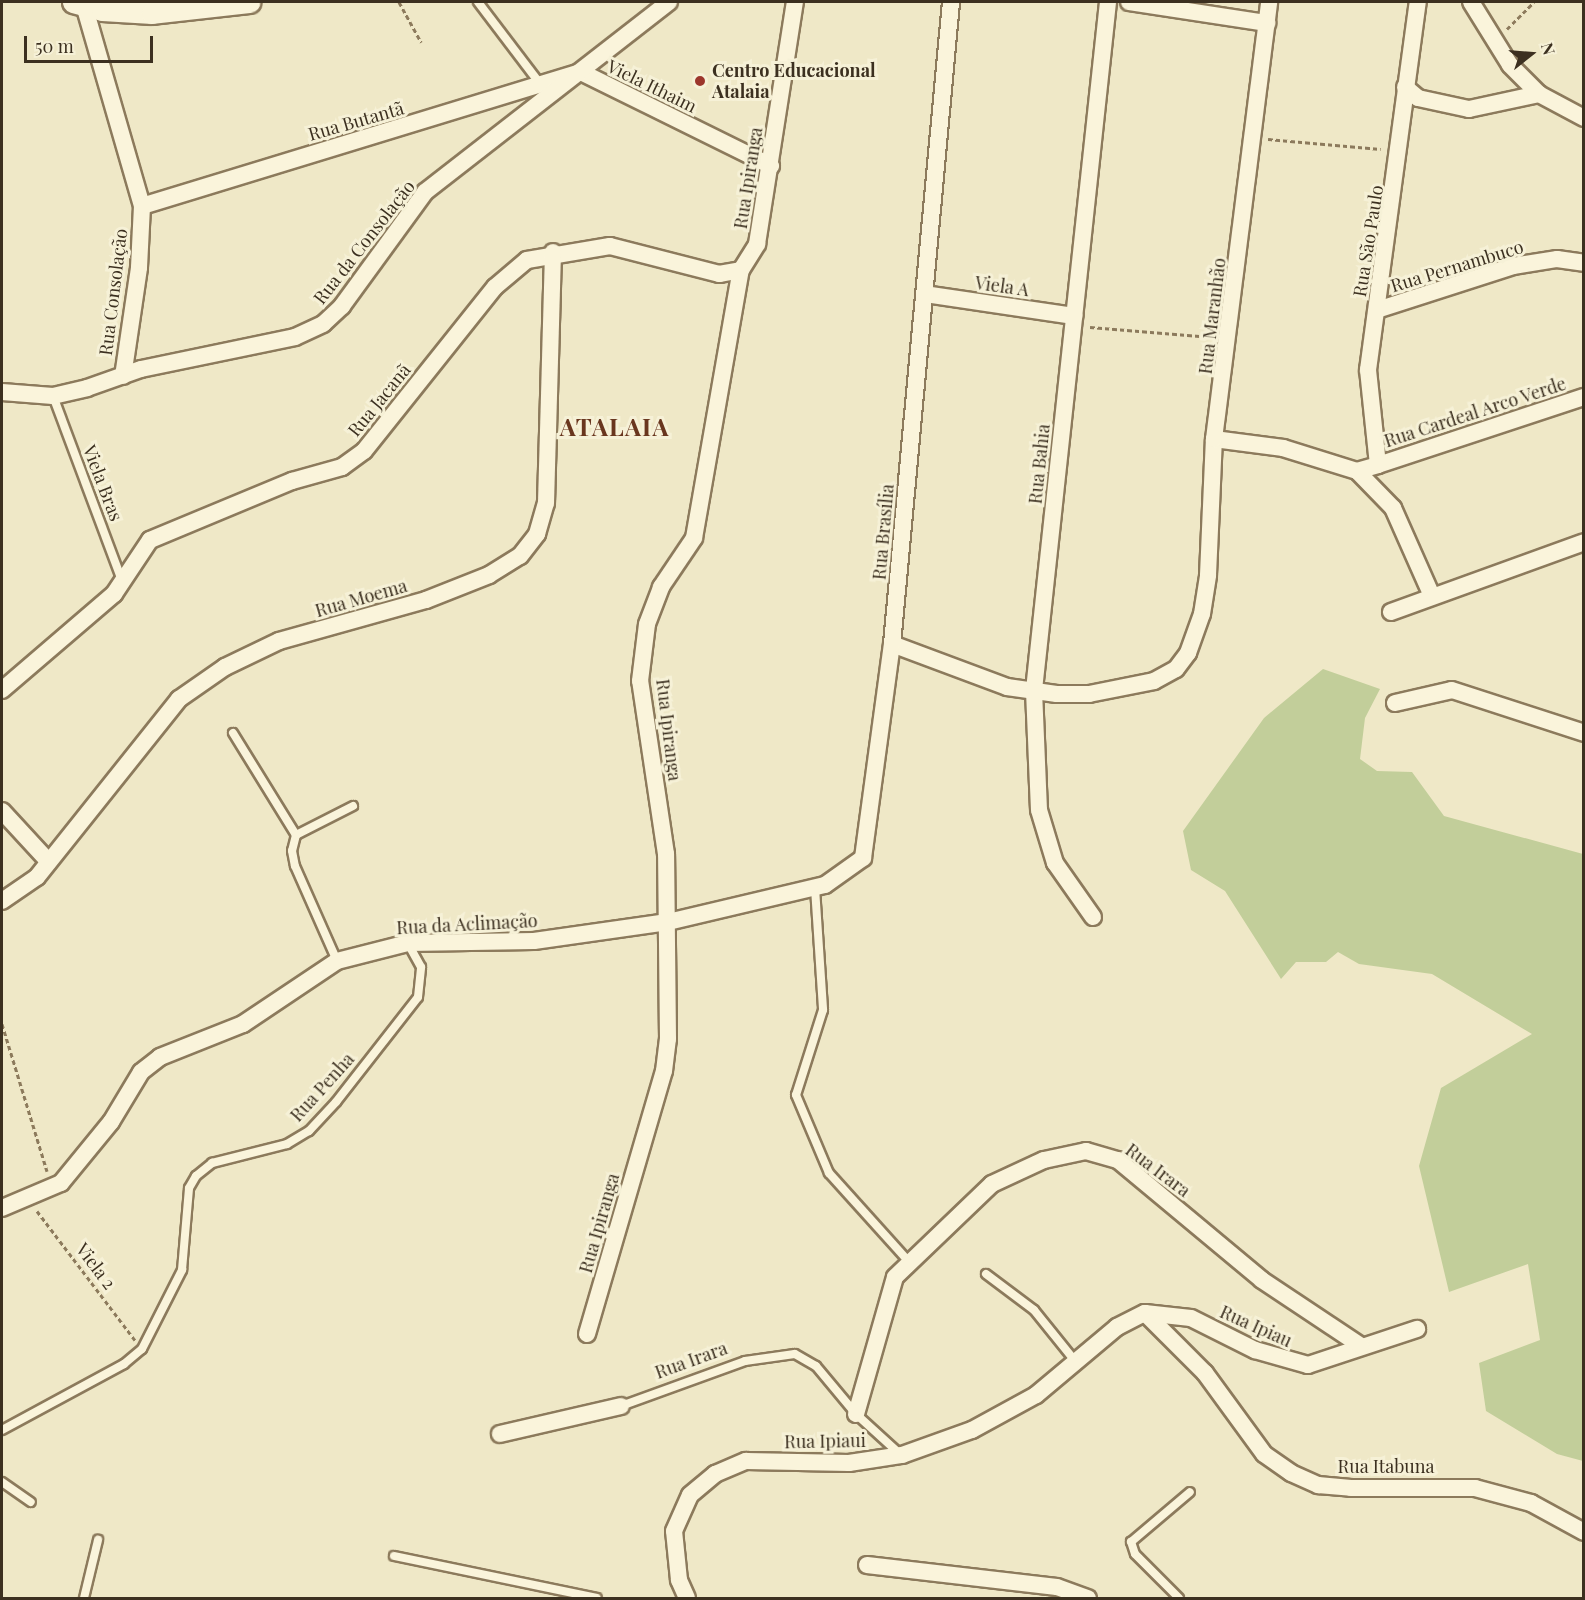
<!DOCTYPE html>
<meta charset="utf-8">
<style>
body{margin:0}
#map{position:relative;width:1585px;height:1600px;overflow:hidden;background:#efe8c7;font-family:"Playfair Display",serif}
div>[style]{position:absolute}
.green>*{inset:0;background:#c2ce9a}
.path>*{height:3px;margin-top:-1.5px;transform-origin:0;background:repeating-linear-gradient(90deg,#8c7a5c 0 4.5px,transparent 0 7.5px)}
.roads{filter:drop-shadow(2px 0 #8c7a5c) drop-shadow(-2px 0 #8c7a5c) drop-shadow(0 2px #8c7a5c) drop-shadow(0 -2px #8c7a5c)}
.service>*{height:8px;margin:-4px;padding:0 4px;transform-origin:4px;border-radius:4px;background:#faf4db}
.minor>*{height:16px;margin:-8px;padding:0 8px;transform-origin:8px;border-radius:8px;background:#faf4db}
.tertiary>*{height:21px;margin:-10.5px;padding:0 10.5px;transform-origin:10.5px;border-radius:10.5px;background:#faf4db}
.dots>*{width:16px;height:16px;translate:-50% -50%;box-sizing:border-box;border:3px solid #f6f1d7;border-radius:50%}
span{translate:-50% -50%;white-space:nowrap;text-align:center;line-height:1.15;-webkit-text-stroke:6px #f6f1d7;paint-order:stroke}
.poi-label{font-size:18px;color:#3c3020;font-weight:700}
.left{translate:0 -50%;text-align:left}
.street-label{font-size:18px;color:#3c3020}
.district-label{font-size:24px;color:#69361e;font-weight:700;letter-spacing:1.5px}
.frame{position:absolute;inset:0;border:3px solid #3c3020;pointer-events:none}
.north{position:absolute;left:1501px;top:24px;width:60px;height:60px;-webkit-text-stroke:4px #f6f1d7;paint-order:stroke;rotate:73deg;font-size:16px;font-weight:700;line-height:24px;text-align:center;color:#3c3020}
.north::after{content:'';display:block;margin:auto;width:21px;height:27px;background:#3c3020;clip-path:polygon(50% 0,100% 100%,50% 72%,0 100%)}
.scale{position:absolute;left:24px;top:36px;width:129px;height:27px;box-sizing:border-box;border:3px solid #3c3020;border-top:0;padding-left:8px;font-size:18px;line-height:21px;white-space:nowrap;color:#3c3020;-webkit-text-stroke:4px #f6f1d7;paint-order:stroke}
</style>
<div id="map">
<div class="green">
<div style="clip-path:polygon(1323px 669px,1380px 689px,1365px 718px,1360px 759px,1377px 771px,1412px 772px,1444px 816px,1583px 854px,1583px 1461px,1557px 1454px,1486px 1411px,1479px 1363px,1540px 1340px,1528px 1264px,1449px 1292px,1419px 1166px,1441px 1088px,1532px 1034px,1432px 974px,1359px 964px,1338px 952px,1326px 962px,1296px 962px,1281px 979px,1225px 891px,1191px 870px,1183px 831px,1264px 718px)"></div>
</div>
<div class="path">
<div style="left:399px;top:2px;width:46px;rotate:61.2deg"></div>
<div style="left:1507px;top:29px;width:38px;rotate:-45deg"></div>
<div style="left:1268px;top:139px;width:113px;rotate:5.1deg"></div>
<div style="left:1090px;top:327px;width:122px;rotate:4.7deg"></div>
<div style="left:2px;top:1024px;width:154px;rotate:73deg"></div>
<div style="left:37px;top:1211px;width:162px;rotate:52.8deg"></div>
</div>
<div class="roads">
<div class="service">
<div style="left:478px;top:2px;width:104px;rotate:52.8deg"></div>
<div style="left:53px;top:396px;width:197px;rotate:69.5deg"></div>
<div style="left:233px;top:733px;width:120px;rotate:58.3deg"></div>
<div style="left:296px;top:835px;width:16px;rotate:104deg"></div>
<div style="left:292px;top:851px;width:15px;rotate:79deg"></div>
<div style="left:295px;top:866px;width:104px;rotate:66.1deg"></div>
<div style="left:296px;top:835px;width:64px;rotate:-27deg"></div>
<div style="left:815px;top:888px;width:122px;rotate:86.2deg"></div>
<div style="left:823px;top:1010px;width:89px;rotate:107.6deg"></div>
<div style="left:796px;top:1095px;width:85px;rotate:67.1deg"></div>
<div style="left:829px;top:1173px;width:120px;rotate:48deg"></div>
<div style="left:986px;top:1274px;width:60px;rotate:36.9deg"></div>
<div style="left:1034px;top:1310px;width:67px;rotate:51.1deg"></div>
<div style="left:621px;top:1406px;width:132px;rotate:-19.9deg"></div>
<div style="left:745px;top:1361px;width:50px;rotate:-8deg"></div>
<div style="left:795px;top:1354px;width:24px;rotate:30deg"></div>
<div style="left:816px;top:1366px;width:62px;rotate:50.2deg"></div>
<div style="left:856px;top:1414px;width:59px;rotate:42.3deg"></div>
<div style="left:2px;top:1430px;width:139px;rotate:-28.4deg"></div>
<div style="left:124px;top:1364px;width:23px;rotate:-40deg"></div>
<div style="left:142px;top:1349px;width:89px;rotate:-63.1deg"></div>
<div style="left:182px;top:1270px;width:82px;rotate:-85.1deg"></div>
<div style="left:189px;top:1188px;width:14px;rotate:-60deg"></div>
<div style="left:196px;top:1176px;width:21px;rotate:-39deg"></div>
<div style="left:212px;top:1163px;width:77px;rotate:-14.2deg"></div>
<div style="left:287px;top:1144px;width:26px;rotate:-31deg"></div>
<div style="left:309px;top:1131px;width:40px;rotate:-47deg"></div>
<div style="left:336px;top:1102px;width:133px;rotate:-52deg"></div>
<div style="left:418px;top:997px;width:30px;rotate:-84deg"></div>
<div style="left:421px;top:967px;width:26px;rotate:-119deg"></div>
<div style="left:2px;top:1482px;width:35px;rotate:35deg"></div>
<div style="left:394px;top:1556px;width:207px;rotate:11.7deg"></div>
<div style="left:84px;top:1598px;width:60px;rotate:-76.4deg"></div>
<div style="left:1179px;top:1598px;width:62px;rotate:-135deg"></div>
<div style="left:1135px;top:1554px;width:13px;rotate:-108deg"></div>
<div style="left:1131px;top:1542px;width:77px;rotate:-40.3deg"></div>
</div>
<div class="minor">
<div style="left:1129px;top:2px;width:140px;rotate:8.7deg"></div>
<div style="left:1471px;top:2px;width:74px;rotate:58.2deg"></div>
<div style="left:1510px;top:65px;width:41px;rotate:45deg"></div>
<div style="left:1539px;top:94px;width:51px;rotate:28.1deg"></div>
<div style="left:84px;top:5px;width:209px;rotate:73.9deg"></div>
<div style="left:142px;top:206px;width:62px;rotate:92.8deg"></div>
<div style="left:139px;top:268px;width:109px;rotate:98.4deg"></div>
<div style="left:1405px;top:87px;width:17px;rotate:40deg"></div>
<div style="left:1418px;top:98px;width:52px;rotate:12.2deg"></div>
<div style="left:1469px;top:109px;width:72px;rotate:-12.1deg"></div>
<div style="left:142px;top:206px;width:459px;rotate:-17deg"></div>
<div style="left:581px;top:72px;width:212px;rotate:26.3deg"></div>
<div style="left:925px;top:294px;width:151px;rotate:8.4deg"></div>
<div style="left:1377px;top:310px;width:143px;rotate:-17.9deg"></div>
<div style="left:1513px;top:266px;width:45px;rotate:-9deg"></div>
<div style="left:1557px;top:259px;width:27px;rotate:8deg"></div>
<div style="left:2px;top:392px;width:51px;rotate:4.5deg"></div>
<div style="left:53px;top:396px;width:35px;rotate:-13deg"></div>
<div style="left:87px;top:388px;width:57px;rotate:-19.4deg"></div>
<div style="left:141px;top:369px;width:157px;rotate:-11.7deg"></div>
<div style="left:295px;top:337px;width:31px;rotate:-25deg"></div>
<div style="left:323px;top:324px;width:26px;rotate:-43deg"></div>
<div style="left:342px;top:306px;width:141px;rotate:-53.9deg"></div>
<div style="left:425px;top:192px;width:309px;rotate:-37.9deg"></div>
<div style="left:1214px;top:439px;width:70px;rotate:7.4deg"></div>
<div style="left:1283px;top:448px;width:77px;rotate:17.3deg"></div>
<div style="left:1357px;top:471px;width:52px;rotate:45.8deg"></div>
<div style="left:1393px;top:508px;width:96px;rotate:66.1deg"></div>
<div style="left:1378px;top:465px;width:217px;rotate:-18.3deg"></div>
<div style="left:1357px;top:471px;width:22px;rotate:-16deg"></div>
<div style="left:1378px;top:465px;width:96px;rotate:-96deg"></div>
<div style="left:1368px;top:370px;width:371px;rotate:-82.3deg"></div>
<div style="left:1391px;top:612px;width:205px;rotate:-19.9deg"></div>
<div style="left:892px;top:644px;width:123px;rotate:20.5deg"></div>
<div style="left:1007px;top:687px;width:50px;rotate:8deg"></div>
<div style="left:1057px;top:694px;width:32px"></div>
<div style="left:1089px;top:694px;width:66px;rotate:-11.3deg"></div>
<div style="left:1154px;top:681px;width:25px;rotate:-29deg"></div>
<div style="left:1176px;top:669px;width:20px;rotate:-53deg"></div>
<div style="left:1188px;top:653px;width:41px;rotate:-70.3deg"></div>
<div style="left:1202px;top:614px;width:39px;rotate:-81deg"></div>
<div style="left:1208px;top:575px;width:136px;rotate:-87.5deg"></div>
<div style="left:1214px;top:439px;width:440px;rotate:-82.8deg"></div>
<div style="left:2px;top:690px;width:148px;rotate:-40.6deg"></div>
<div style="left:114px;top:594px;width:65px;rotate:-56.3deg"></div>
<div style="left:150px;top:540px;width:154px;rotate:-22.6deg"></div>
<div style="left:292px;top:481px;width:52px;rotate:-15.6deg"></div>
<div style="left:342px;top:467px;width:27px;rotate:-36deg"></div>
<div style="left:364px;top:451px;width:210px;rotate:-51.4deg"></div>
<div style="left:495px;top:287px;width:42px;rotate:-40.2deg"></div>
<div style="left:527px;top:260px;width:84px;rotate:-9.6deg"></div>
<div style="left:610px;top:246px;width:113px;rotate:14.4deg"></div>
<div style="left:719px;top:274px;width:22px;rotate:-10deg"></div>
<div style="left:1395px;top:703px;width:58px;rotate:-12.8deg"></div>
<div style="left:1452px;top:690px;width:139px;rotate:18deg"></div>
<div style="left:2px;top:811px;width:69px;rotate:47.3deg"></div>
<div style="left:2px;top:901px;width:42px;rotate:-34.4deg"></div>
<div style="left:37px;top:877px;width:228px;rotate:-51.4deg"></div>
<div style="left:179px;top:699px;width:56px;rotate:-34.8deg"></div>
<div style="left:225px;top:667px;width:60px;rotate:-25.7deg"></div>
<div style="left:279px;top:641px;width:153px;rotate:-15.6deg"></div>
<div style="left:426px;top:600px;width:68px;rotate:-21.6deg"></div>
<div style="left:489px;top:575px;width:36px;rotate:-32deg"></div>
<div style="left:520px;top:556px;width:28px;rotate:-52deg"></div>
<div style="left:537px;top:534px;width:32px;rotate:-74deg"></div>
<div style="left:546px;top:503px;width:251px;rotate:-88.4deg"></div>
<div style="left:1093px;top:917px;width:66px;rotate:-125.1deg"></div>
<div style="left:1055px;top:863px;width:55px;rotate:-106.8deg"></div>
<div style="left:1039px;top:810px;width:120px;rotate:-92.4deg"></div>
<div style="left:1034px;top:690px;width:692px;rotate:-83.86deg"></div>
<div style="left:2px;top:1208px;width:64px;rotate:-23deg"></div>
<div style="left:61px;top:1183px;width:79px;rotate:-50.7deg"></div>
<div style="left:111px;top:1122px;width:58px;rotate:-59deg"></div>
<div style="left:141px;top:1072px;width:24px;rotate:-38deg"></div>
<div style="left:160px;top:1057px;width:89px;rotate:-21.7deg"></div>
<div style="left:243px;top:1024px;width:113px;rotate:-33.8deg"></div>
<div style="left:337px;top:961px;width:73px;rotate:-14.2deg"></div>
<div style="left:408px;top:943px;width:126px;rotate:-0.9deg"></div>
<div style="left:534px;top:941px;width:135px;rotate:-8.1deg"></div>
<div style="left:668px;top:922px;width:161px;rotate:-13.3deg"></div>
<div style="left:825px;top:885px;width:47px;rotate:-35.4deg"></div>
<div style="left:863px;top:858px;width:216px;rotate:-82.3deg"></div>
<div style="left:892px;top:644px;width:645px;rotate:-84.75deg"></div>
<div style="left:1145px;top:1313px;width:85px;rotate:45deg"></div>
<div style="left:1205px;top:1373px;width:100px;rotate:53.9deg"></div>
<div style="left:1264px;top:1454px;width:33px;rotate:35deg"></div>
<div style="left:1291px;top:1473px;width:30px;rotate:24deg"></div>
<div style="left:1318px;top:1485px;width:33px;rotate:5deg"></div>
<div style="left:1351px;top:1488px;width:124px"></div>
<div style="left:1475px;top:1488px;width:58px;rotate:15deg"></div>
<div style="left:1531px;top:1503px;width:60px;rotate:28.7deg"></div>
<div style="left:1145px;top:1313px;width:46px;rotate:6.2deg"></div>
<div style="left:1191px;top:1318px;width:72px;rotate:26.6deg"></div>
<div style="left:1255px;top:1350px;width:55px;rotate:15.8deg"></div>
<div style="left:1308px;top:1365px;width:115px;rotate:-18.3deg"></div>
<div style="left:587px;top:1334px;width:274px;rotate:-73.7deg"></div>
<div style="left:664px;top:1071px;width:32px;rotate:-83deg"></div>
<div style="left:668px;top:1039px;width:185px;rotate:-90.6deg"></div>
<div style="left:666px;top:854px;width:175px;rotate:-98.5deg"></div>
<div style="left:640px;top:681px;width:57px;rotate:-83deg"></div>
<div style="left:647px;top:624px;width:40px;rotate:-69deg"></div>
<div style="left:661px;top:587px;width:59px;rotate:-56deg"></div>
<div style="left:694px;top:538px;width:272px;rotate:-80.1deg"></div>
<div style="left:741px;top:270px;width:31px;rotate:-58deg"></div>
<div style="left:757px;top:244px;width:245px;rotate:-81.1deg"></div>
<div style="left:856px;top:1414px;width:142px;rotate:-74.1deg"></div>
<div style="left:895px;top:1277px;width:134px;rotate:-43.8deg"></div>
<div style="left:992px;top:1184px;width:57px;rotate:-24.8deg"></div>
<div style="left:1044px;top:1160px;width:43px;rotate:-12.1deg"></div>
<div style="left:1086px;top:1151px;width:33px;rotate:16deg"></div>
<div style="left:1118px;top:1160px;width:187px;rotate:39.8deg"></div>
<div style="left:1262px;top:1280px;width:119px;rotate:33.7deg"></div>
<div style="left:500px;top:1434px;width:124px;rotate:-13deg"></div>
<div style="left:867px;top:1565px;width:191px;rotate:6.6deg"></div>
<div style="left:1057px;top:1587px;width:33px;rotate:20deg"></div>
<div style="left:687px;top:1598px;width:20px;rotate:-114deg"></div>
<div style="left:679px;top:1580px;width:49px;rotate:-95.8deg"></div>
<div style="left:674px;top:1531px;width:39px;rotate:-66deg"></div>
<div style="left:690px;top:1495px;width:33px;rotate:-40deg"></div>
<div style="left:715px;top:1474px;width:34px;rotate:-23deg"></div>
<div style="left:746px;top:1461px;width:103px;rotate:1.1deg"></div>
<div style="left:849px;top:1463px;width:54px;rotate:-8.6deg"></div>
<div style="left:902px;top:1455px;width:74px;rotate:-19.7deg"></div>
<div style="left:972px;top:1430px;width:73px;rotate:-28.7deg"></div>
<div style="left:1036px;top:1395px;width:106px;rotate:-40deg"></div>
<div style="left:1117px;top:1327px;width:31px;rotate:-27deg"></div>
</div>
<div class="tertiary">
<div style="left:73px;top:2px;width:30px;rotate:15deg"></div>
<div style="left:102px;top:10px;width:50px;rotate:3.4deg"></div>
<div style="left:152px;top:13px;width:98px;rotate:-6.5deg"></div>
</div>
</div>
<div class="dots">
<div style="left:700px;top:81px;background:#9c362b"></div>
</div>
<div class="poi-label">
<span class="left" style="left:712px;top:81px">Centro Educacional<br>Atalaia</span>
</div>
<div class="street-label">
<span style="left:652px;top:86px;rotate:26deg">Viela Ithaim</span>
<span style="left:356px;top:121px;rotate:-16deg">Rua Butantã</span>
<span style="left:748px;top:178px;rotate:-81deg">Rua Ipiranga</span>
<span style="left:1368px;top:241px;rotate:-81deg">Rua São Paulo</span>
<span style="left:364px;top:242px;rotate:-52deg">Rua da Consolação</span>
<span style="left:1457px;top:266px;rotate:-17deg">Rua Pernambuco</span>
<span style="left:1002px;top:286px;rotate:8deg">Viela A</span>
<span style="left:113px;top:292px;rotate:-83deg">Rua Consolação</span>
<span style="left:1212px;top:316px;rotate:-83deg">Rua Maranhão</span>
<span style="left:379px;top:400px;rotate:-51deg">Rua Jacanã</span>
<span style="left:1475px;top:412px;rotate:-18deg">Rua Cardeal Arco Verde</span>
<span style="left:1039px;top:464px;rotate:-84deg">Rua Bahia</span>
<span style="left:103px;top:483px;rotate:69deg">Viela Bras</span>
<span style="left:883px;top:532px;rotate:-85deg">Rua Brasília</span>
<span style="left:361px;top:598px;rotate:-16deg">Rua Moema</span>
<span style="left:669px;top:730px;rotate:83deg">Rua Ipiranga</span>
<span style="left:467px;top:924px;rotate:-3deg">Rua da Aclimação</span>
<span style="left:322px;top:1087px;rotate:-48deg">Rua Penha</span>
<span style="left:1158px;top:1170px;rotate:37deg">Rua Irara</span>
<span style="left:599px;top:1223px;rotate:-74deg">Rua Ipiranga</span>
<span style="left:96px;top:1266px;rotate:53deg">Viela 2</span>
<span style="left:1256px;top:1326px;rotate:24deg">Rua Ipiau</span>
<span style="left:691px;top:1360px;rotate:-20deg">Rua Irara</span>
<span style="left:825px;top:1441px;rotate:-1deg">Rua Ipiaui</span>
<span style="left:1386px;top:1466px">Rua Itabuna</span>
</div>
<div class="district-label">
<span style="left:615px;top:427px">ATALAIA</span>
</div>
<div class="frame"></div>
<div class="north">N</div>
<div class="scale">50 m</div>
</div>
